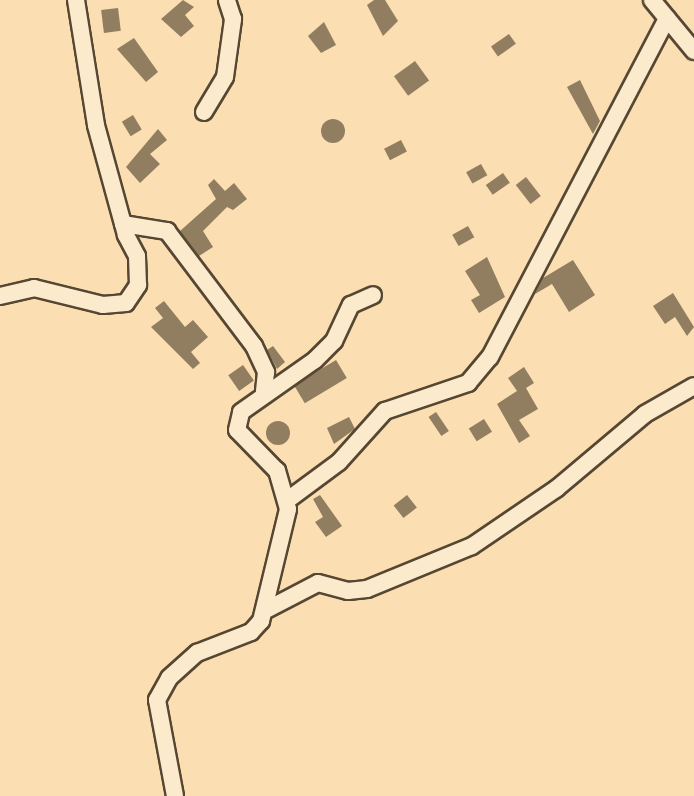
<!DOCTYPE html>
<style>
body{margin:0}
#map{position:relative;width:694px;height:796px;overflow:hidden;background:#fbdeb1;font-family:"IM FELL French Canon",serif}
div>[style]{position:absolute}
.building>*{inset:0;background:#917e60;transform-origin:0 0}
.round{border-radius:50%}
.roads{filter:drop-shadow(2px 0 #564733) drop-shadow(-2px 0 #564733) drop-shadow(0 2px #564733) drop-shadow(0 -2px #564733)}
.minor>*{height:16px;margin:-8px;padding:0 8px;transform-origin:8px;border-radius:8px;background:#fceacc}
span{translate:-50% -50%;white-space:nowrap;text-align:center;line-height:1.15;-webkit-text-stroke:5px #fceacc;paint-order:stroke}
</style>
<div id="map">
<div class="building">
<div style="clip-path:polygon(183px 0,194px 7px,185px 15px,194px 26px,181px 37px,161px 19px)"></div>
<div style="clip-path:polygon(374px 0,385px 0,398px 21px,383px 36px,367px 5px)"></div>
<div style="left:118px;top:8px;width:23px;height:17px;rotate:83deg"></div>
<div style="clip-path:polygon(324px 22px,336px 45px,321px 53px,308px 36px)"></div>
<div style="left:509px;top:34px;width:12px;height:22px;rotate:55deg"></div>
<div style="clip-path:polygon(134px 38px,158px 72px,146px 82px,117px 49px)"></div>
<div style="left:415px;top:61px;width:24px;height:26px;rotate:54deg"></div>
<div style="clip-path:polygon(580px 80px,600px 121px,593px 134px,567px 87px)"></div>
<div style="left:133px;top:115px;width:17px;height:13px;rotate:59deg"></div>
<div class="round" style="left:321px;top:119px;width:24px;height:24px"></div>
<div style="clip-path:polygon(158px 129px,167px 140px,150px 154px,160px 164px,140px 183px,126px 167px)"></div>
<div style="left:401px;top:140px;width:13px;height:19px;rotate:63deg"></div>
<div style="left:481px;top:164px;width:13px;height:17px;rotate:61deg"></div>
<div style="left:503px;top:173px;width:12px;height:21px;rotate:55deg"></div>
<div style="left:526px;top:177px;width:24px;height:13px;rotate:52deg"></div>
<div style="clip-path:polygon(214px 179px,225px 191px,234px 183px,247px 199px,233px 210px,227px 207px,203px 231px,213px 247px,199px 256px,180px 231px,216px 199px,208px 185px)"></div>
<div style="left:468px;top:226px;width:13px;height:18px;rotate:61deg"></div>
<div style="clip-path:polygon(487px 257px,505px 297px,479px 313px,471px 300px,480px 295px,465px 271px)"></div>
<div style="clip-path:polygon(573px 260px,595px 295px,569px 312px,552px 284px,535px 294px,543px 278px)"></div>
<div style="clip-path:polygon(673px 293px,694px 327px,687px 336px,675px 317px,665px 324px,653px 306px)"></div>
<div style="clip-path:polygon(164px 301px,185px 327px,193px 320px,208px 337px,191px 352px,200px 363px,193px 369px,151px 327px,163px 318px,155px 308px)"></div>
<div style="clip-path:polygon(273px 346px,285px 362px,277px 369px,267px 350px)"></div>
<div style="left:336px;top:360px;width:21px;height:49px;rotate:59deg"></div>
<div style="left:243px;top:365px;width:19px;height:18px;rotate:55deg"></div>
<div style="clip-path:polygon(524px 367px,534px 383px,526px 388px,538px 409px,519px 420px,530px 436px,519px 443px,497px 404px,517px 391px,508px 378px)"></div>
<div style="left:436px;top:412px;width:23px;height:9px;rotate:56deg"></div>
<div style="clip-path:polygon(349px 417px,355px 429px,334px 444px,327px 428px)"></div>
<div style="left:484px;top:419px;width:15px;height:18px;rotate:58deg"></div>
<div class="round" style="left:266px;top:421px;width:24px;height:24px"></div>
<div style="clip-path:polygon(320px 495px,342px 526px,326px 537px,315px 522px,323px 517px,313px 499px)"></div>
<div style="left:407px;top:495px;width:16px;height:17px;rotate:52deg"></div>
</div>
<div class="roads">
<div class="minor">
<div style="left:652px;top:0;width:66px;rotate:50.5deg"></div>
<div style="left:204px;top:112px;width:41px;rotate:-59deg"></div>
<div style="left:225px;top:77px;width:59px;rotate:-82.1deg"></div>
<div style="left:233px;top:19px;width:20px;rotate:-108deg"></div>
<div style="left:123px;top:224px;width:45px;rotate:9deg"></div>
<div style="left:167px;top:231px;width:144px;rotate:52.9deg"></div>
<div style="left:254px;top:346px;width:29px;rotate:65deg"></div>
<div style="left:266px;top:372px;width:20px;rotate:96deg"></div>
<div style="left:0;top:296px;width:35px;rotate:-13deg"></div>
<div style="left:34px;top:288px;width:71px;rotate:13.8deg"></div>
<div style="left:103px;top:305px;width:23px;rotate:-5deg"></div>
<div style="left:126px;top:303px;width:22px;rotate:-56deg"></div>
<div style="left:138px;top:285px;width:29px;rotate:-92deg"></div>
<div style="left:137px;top:256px;width:24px;rotate:-118deg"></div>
<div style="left:126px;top:235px;width:114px;rotate:-105.3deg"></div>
<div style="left:96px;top:125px;width:127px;rotate:-99.1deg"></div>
<div style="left:289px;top:499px;width:62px;rotate:-36.5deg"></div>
<div style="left:339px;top:462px;width:69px;rotate:-48deg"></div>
<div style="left:385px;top:411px;width:88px;rotate:-18.6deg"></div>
<div style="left:468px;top:383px;width:34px;rotate:-50deg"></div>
<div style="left:490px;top:357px;width:382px;rotate:-62.4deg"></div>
<div style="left:268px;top:609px;width:56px;rotate:-27.5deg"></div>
<div style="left:318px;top:583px;width:31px;rotate:15deg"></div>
<div style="left:348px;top:591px;width:19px;rotate:-6deg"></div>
<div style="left:367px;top:589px;width:113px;rotate:-22.3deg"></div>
<div style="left:472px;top:546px;width:102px;rotate:-34.2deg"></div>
<div style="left:556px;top:489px;width:116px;rotate:-40.1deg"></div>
<div style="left:645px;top:414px;width:56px;rotate:-29.7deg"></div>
<div style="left:175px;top:796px;width:98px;rotate:-100.6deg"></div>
<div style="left:157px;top:700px;width:25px;rotate:-61deg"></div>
<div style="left:169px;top:678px;width:38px;rotate:-42deg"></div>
<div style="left:197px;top:653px;width:58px;rotate:-21.3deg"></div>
<div style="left:251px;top:632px;width:15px;rotate:-48deg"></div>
<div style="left:261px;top:621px;width:115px;rotate:-76.4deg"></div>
<div style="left:288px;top:509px;width:40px;rotate:-106deg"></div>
<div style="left:277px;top:471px;width:57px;rotate:-134.3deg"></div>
<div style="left:237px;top:430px;width:18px;rotate:-77deg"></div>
<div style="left:241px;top:412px;width:90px;rotate:-35.1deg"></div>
<div style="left:315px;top:360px;width:27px;rotate:-45deg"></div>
<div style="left:334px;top:341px;width:40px;rotate:-65deg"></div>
<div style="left:351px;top:305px;width:24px;rotate:-24deg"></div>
</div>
</div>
</div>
